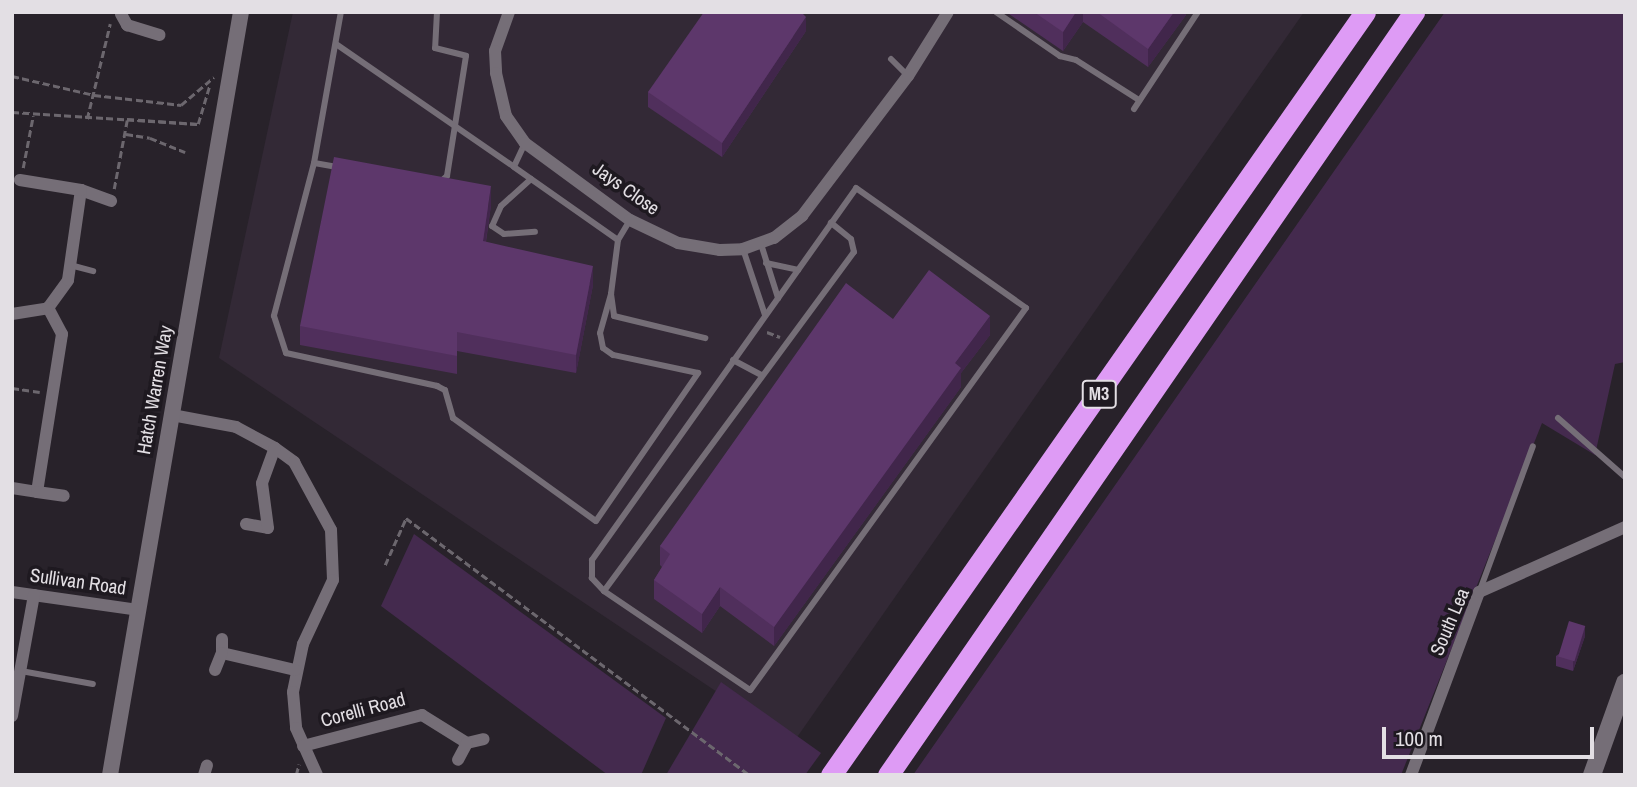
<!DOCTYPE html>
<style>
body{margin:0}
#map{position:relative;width:1637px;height:787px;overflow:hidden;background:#28222a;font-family:"Archivo Narrow",sans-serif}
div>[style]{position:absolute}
.built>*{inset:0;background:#332936}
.green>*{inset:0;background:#442a4e}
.path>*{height:2.5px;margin-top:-1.25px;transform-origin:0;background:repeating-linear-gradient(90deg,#6c676e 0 7px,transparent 0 10.5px)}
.service>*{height:6px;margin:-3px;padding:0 3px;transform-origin:3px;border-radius:3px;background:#756e77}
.minor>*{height:12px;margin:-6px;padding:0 6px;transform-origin:6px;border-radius:6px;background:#756e77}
.tertiary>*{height:16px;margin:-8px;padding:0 8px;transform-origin:8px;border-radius:8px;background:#756e77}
.secondary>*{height:18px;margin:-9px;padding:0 9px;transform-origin:9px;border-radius:9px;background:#756e77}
.motorway>*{height:21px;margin:-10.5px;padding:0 10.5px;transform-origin:10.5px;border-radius:10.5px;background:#de9bf5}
.wall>*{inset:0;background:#502f5c}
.shaded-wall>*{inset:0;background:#41264b}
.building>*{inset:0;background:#5d376b;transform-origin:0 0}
span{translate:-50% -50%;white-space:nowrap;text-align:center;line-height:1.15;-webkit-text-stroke:7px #1e1920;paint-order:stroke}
.shield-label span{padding:2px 5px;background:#1e1920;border:2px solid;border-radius:5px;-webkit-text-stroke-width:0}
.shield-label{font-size:18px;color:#e3dfe4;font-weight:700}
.street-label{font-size:19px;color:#e3dfe4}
.frame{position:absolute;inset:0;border:14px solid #e3dfe4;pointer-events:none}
.scale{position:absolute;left:1382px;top:727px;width:212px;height:32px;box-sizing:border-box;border:4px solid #e3dfe4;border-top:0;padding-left:9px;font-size:21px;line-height:24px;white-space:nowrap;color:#e3dfe4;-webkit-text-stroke:5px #1e1920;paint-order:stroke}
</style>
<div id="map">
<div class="built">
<div style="clip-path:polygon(293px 12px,1304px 12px,793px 743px,219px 358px)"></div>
</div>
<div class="green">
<div style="clip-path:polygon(1445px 12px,1625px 12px,1625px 362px,1615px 364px,1595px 455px,1542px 423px,1401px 775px,913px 775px)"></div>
<div style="clip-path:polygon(414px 534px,666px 718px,641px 775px,608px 775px,381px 606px)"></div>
<div style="clip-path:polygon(721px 682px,821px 753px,805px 775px,666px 775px)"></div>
</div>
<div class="path">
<div style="left:12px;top:13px;width:1px;rotate:-90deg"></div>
<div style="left:12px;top:76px;width:84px;rotate:13deg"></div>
<div style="left:94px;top:95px;width:88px;rotate:6.6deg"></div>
<div style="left:181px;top:105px;width:43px;rotate:-40.3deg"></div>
<div style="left:12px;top:112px;width:186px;rotate:3.7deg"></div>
<div style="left:87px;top:119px;width:98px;rotate:-76.4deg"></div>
<div style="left:127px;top:119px;width:71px;rotate:4deg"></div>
<div style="left:198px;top:124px;width:42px;rotate:-73.3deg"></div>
<div style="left:126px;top:134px;width:24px;rotate:9deg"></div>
<div style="left:150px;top:138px;width:38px;rotate:22deg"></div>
<div style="left:23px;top:168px;width:53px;rotate:-79.1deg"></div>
<div style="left:114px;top:189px;width:70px;rotate:-79.3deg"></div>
<div style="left:767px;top:332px;width:14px;rotate:21deg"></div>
<div style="left:12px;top:388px;width:28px;rotate:8deg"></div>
<div style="left:385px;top:565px;width:51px;rotate:-65.9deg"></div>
<div style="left:406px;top:518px;width:429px;rotate:36.8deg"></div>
<div style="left:296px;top:775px;width:11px;rotate:-75deg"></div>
</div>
<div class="service">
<div style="left:437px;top:12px;width:36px;rotate:93deg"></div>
<div style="left:435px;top:48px;width:32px;rotate:14deg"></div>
<div style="left:466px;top:56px;width:121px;rotate:99deg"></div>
<div style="left:447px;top:176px;width:9px;rotate:139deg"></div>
<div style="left:996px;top:12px;width:78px;rotate:34.5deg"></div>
<div style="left:1060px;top:56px;width:16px;rotate:14deg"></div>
<div style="left:1076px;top:60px;width:75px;rotate:32.4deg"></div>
<div style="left:336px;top:44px;width:216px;rotate:34.6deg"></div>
<div style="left:891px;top:59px;width:24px;rotate:45deg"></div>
<div style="left:1134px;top:109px;width:116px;rotate:-56.6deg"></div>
<div style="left:525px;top:143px;width:26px;rotate:115deg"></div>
<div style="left:514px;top:167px;width:127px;rotate:35.1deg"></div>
<div style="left:618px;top:240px;width:23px;rotate:-59deg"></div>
<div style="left:314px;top:163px;width:158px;rotate:104.7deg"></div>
<div style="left:274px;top:316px;width:39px;rotate:72deg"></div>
<div style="left:286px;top:353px;width:155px;rotate:12.3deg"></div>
<div style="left:437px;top:386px;width:9px;rotate:27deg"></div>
<div style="left:445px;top:390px;width:29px;rotate:74deg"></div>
<div style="left:453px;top:418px;width:176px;rotate:35.8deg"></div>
<div style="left:596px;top:521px;width:180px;rotate:-55.4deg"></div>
<div style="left:698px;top:373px;width:87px;rotate:-168deg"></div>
<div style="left:613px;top:355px;width:12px;rotate:-145deg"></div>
<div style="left:603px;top:348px;width:15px;rotate:-101deg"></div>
<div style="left:600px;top:333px;width:41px;rotate:-74.2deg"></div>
<div style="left:337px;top:167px;width:23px;rotate:-170deg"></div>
<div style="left:314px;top:163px;width:153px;rotate:-79.9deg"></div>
<div style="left:531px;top:179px;width:40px;rotate:138deg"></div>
<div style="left:501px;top:206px;width:22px;rotate:114deg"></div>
<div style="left:492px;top:226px;width:14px;rotate:34deg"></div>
<div style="left:504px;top:234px;width:31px;rotate:-4deg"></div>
<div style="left:856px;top:188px;width:208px;rotate:35.2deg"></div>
<div style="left:1026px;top:308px;width:471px;rotate:125.8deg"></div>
<div style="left:750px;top:690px;width:176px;rotate:-145.9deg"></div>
<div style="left:604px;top:591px;width:18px;rotate:-133deg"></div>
<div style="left:592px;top:578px;width:18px;rotate:-90deg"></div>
<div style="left:592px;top:560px;width:456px;rotate:-54.6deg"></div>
<div style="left:618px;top:240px;width:54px;rotate:97.4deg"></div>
<div style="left:611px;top:294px;width:22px;rotate:82deg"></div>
<div style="left:614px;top:316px;width:94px;rotate:13.6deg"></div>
<div style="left:761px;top:244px;width:57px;rotate:72.5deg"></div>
<div style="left:743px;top:249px;width:70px;rotate:71.6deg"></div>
<div style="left:766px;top:263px;width:33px;rotate:12deg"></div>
<div style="left:70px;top:265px;width:24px;rotate:15deg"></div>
<div style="left:733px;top:360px;width:32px;rotate:28deg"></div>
<div style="left:1558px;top:418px;width:89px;rotate:41.4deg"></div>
<div style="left:1480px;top:590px;width:153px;rotate:-69.8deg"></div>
<div style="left:604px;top:591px;width:421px;rotate:-53.6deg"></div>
<div style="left:854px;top:252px;width:13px;rotate:-103deg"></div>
<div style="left:851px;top:239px;width:26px;rotate:-141deg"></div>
<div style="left:21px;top:671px;width:73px;rotate:10.2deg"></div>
</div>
<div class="minor">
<div style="left:509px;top:12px;width:41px;rotate:109.7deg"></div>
<div style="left:495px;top:51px;width:22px;rotate:87deg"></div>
<div style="left:496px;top:73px;width:44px;rotate:76.9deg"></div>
<div style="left:506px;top:116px;width:33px;rotate:55deg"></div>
<div style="left:525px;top:143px;width:130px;rotate:36.3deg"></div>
<div style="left:630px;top:220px;width:53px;rotate:25.6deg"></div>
<div style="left:678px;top:243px;width:43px;rotate:9.5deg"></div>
<div style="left:720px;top:250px;width:23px;rotate:-2deg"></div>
<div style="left:743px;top:249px;width:33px;rotate:-20deg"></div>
<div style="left:774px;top:238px;width:36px;rotate:-38deg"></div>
<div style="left:802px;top:216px;width:176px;rotate:-52.9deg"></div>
<div style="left:908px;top:76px;width:75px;rotate:-58deg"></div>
<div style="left:121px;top:14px;width:13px;rotate:61deg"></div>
<div style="left:127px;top:25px;width:34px;rotate:17deg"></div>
<div style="left:81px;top:190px;width:32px;rotate:20deg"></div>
<div style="left:12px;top:314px;width:36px;rotate:-9deg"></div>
<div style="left:48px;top:308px;width:34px;rotate:-54deg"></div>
<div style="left:68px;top:280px;width:91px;rotate:-81.8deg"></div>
<div style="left:81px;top:190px;width:62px;rotate:-170.7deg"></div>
<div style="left:172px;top:415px;width:65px;rotate:10.6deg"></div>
<div style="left:236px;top:427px;width:44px;rotate:28.3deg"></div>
<div style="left:275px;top:448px;width:24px;rotate:36deg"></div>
<div style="left:294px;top:462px;width:77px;rotate:61.4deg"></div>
<div style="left:331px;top:530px;width:50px;rotate:87.7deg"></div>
<div style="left:333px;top:580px;width:71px;rotate:115.1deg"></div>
<div style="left:303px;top:644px;width:49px;rotate:101.8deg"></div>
<div style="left:293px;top:692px;width:36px;rotate:85deg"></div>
<div style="left:296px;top:728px;width:51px;rotate:65.9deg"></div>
<div style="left:12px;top:488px;width:25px;rotate:9deg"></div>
<div style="left:37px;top:492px;width:160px;rotate:-81deg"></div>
<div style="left:62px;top:334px;width:30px;rotate:-118deg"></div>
<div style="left:37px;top:492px;width:27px;rotate:8deg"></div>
<div style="left:246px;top:524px;width:22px;rotate:10deg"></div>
<div style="left:268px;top:528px;width:45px;rotate:-97.6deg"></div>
<div style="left:262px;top:483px;width:37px;rotate:-70deg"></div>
<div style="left:12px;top:592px;width:127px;rotate:8.1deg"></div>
<div style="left:222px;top:639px;width:14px;rotate:90deg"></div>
<div style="left:222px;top:653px;width:75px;rotate:13.1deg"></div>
<div style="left:215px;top:670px;width:18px;rotate:-68deg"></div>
<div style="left:12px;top:716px;width:123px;rotate:-79.7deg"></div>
<div style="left:467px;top:743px;width:17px;rotate:-13deg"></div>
<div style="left:303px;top:746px;width:123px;rotate:-14.6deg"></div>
<div style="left:422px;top:715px;width:53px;rotate:31.9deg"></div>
<div style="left:467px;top:743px;width:19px;rotate:118deg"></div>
<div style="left:204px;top:775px;width:10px;rotate:-73deg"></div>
<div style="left:1411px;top:775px;width:195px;rotate:-69.6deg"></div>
<div style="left:1479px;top:592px;width:160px;rotate:-24deg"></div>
</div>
<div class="tertiary">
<div style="left:110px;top:775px;width:774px;rotate:-80.26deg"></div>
</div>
<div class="secondary">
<div style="left:1592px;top:775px;width:98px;rotate:-70.3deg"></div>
</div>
<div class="motorway">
<div style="left:831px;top:775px;width:931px;rotate:-55.01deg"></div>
<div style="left:888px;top:775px;width:927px;rotate:-55.42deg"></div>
</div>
<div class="wall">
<div style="clip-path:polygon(1009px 12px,1186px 12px,1186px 15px,1148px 67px,1083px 22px,1063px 51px,1009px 14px)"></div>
<div style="clip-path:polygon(806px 31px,722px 157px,648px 107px,648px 92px)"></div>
<div style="clip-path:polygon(491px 205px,486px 242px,593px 285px,576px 373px,457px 351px,457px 374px,300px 345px,300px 326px)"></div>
<div style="clip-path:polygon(893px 319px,990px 335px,961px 373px,961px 387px,774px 646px,720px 606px,702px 633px,654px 599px,654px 580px,662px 567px,660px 565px,660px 546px)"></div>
<div style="clip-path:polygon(1585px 636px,1573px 671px,1556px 666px,1556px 656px)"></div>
</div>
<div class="shaded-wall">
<div style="clip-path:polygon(1076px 12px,1083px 12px,1083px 22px,1063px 51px,1063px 32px)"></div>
<div style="clip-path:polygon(1174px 12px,1186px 12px,1186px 15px,1148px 67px,1148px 49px)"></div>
<div style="clip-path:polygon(806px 17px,806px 31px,722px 157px,722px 143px)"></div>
<div style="clip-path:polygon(491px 186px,491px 205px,483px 260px,483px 241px)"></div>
<div style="clip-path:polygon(593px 266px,593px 285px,576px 373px,576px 355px)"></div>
<div style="clip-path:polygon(990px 316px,990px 335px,961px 373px,961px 387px,774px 646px,774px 627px,955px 363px)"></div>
<div style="clip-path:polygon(720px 587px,720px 606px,702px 633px,702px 614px)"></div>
<div style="clip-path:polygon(1585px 626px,1585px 636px,1573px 671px,1573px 662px)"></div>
</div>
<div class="building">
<div style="clip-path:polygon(704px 12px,801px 12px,806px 17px,722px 143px,648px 92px)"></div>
<div style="clip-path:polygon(1034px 12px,1076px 12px,1063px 32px)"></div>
<div style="clip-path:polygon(1097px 12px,1174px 12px,1148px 49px)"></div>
<div style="clip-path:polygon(334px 157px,491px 186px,483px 241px,593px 266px,576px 355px,457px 332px,457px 356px,300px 326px)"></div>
<div style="clip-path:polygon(929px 270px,990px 316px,955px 363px,961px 368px,774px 627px,720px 587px,702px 614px,654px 580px,670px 554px,660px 546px,846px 283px,893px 319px)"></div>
<div style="left:1569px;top:621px;width:17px;height:37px;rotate:17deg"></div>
</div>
<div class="shield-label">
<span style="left:1099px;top:394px">M3</span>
</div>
<div class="street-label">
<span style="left:626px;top:189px;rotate:35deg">Jays Close</span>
<span style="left:155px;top:390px;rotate:-80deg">Hatch Warren Way</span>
<span style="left:78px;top:582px;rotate:8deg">Sullivan Road</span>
<span style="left:1450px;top:622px;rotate:-67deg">South Lea</span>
<span style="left:363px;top:710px;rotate:-15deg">Corelli Road</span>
</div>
<div class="frame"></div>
<div class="scale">100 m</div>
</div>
